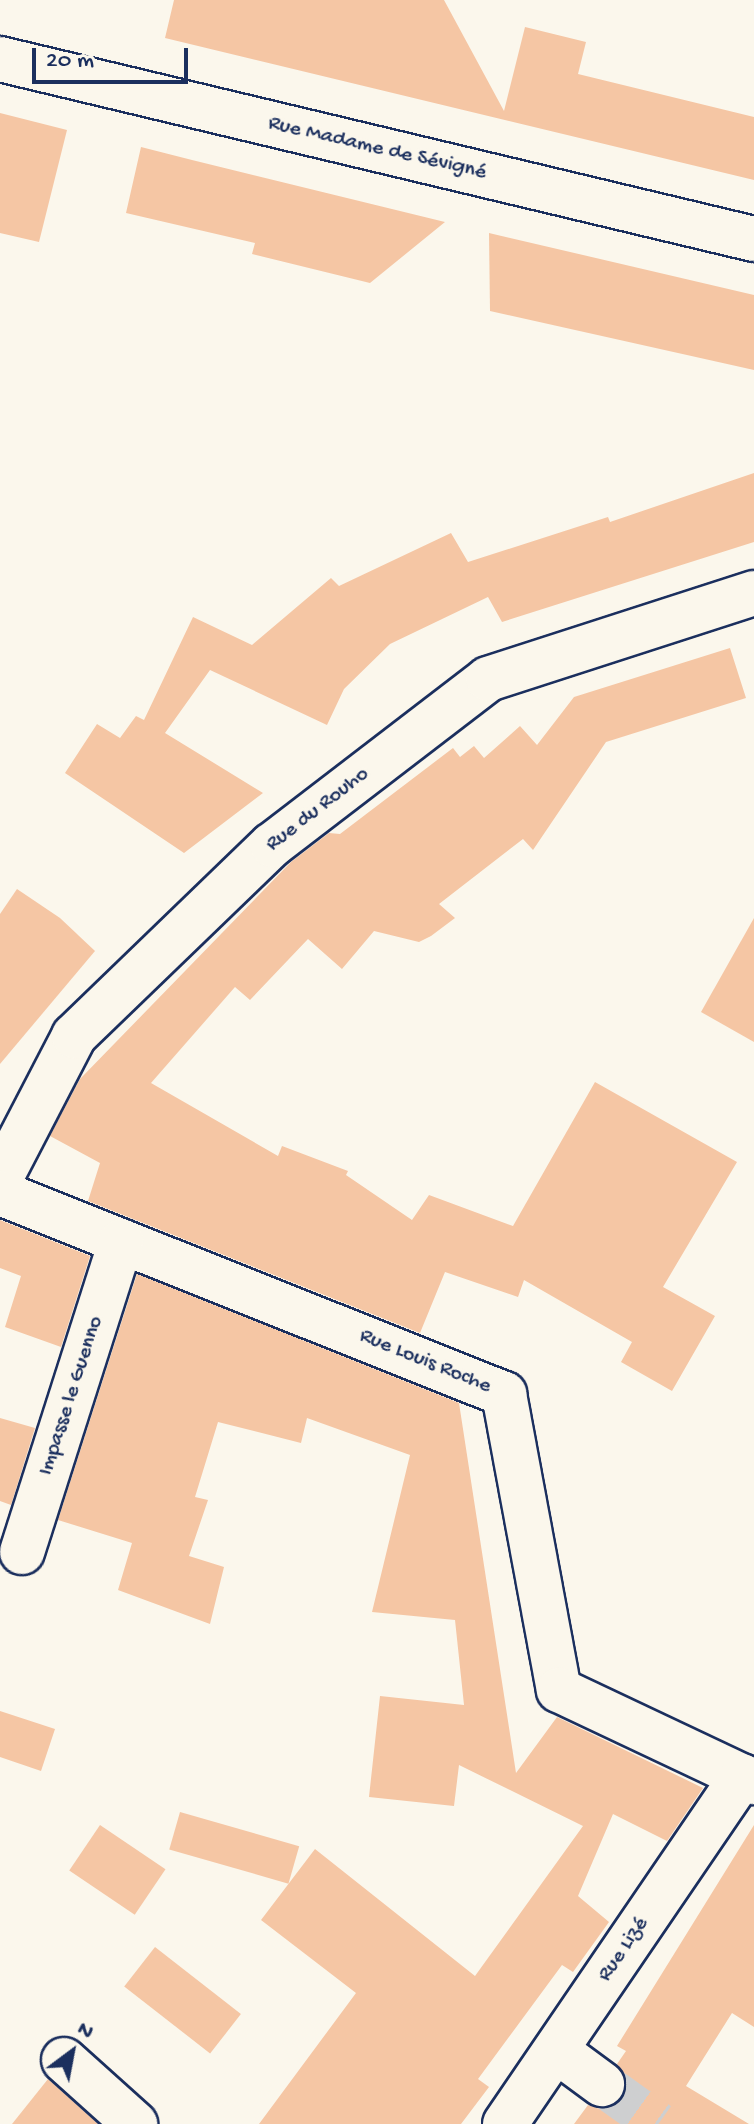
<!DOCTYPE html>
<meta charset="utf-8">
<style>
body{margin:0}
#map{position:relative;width:754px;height:2124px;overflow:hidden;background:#fbf7ec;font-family:"Gochi Hand",sans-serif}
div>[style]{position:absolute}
.building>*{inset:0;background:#f5c6a4;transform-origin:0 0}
.minor-tunnel>*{height:44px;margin-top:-22px;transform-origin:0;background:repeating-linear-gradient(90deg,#cecfd0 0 44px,transparent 0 66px)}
.roads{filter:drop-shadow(2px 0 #1b2f5e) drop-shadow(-2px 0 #1b2f5e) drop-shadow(0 2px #1b2f5e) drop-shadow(0 -2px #1b2f5e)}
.minor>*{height:44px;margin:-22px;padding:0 22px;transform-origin:22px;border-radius:22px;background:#fbf7ec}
span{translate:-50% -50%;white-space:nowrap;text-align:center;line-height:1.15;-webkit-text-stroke:6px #fbf7ec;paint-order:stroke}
.street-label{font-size:22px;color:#1b2f5e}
.north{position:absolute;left:32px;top:2012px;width:80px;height:80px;-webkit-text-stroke:6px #fbf7ec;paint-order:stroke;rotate:32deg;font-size:22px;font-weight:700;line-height:32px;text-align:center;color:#1b2f5e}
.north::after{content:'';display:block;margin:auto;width:28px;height:36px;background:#1b2f5e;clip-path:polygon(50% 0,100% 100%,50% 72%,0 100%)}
.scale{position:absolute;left:32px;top:48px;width:156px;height:36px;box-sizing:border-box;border:4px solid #1b2f5e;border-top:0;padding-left:10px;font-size:24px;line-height:28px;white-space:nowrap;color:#1b2f5e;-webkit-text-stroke:6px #fbf7ec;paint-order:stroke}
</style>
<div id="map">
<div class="building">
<div style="clip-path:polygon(174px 0,444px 0,504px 111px,525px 27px,586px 42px,578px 74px,754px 117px,754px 180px,165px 38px)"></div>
<div style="clip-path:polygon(0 113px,67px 130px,39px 242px,0 233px)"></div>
<div style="clip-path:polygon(141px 147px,192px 160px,445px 222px,370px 283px,252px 254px,255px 243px,126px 213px)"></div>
<div style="clip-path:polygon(489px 233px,754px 295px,754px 370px,490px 311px)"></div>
<div style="clip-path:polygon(754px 473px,754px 542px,502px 622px,488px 597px,390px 644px,344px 689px,327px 725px,210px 670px,165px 733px,263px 793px,184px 853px,65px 773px,97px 724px,120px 738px,136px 716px,144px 720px,193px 617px,252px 645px,331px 578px,339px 586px,451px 533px,468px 562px,608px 517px,610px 522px)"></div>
<div style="clip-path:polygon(730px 648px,746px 698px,606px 742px,533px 850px,523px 839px,439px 904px,455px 918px,431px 936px,419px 942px,374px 931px,342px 969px,308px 939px,250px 1000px,235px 987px,151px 1083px,278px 1156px,282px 1146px,348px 1171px,346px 1175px,412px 1220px,429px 1195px,513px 1226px,595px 1082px,737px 1162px,663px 1287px,715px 1316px,672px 1391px,621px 1362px,632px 1342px,524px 1280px,518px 1297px,445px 1272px,420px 1333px,88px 1201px,100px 1163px,50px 1136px,80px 1079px,291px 862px,329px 833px,340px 834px,453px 748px,460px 757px,474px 746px,484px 758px,520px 726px,537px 745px,574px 697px)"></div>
<div style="clip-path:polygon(17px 889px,60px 918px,95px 951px,0 1064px,0 914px)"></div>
<div style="clip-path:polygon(754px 918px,754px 1042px,701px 1012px)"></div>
<div style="clip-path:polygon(0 1220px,90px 1256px,61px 1347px,5px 1327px,21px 1276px,0 1268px)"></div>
<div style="clip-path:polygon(137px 1274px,459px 1403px,516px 1773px,557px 1717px,703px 1788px,667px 1841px,613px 1814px,578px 1896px,609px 1922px,573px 1972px,562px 1965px,478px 2079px,489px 2087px,461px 2124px,259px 2124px,356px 1993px,261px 1920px,315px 1849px,475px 1976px,583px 1826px,459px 1765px,454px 1806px,369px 1797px,380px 1696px,464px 1705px,455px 1620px,372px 1612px,410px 1455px,307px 1418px,301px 1443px,218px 1422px,195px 1497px,208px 1500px,189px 1556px,224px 1567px,210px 1624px,118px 1590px,132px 1543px,58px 1520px)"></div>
<div style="clip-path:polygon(0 1418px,35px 1428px,11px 1505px,0 1501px)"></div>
<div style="clip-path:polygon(0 1711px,55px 1729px,41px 1771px,0 1757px)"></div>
<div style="left:180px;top:1812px;width:124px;height:39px;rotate:16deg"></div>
<div style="left:100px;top:1825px;width:79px;height:55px;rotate:34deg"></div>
<div style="clip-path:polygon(754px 1825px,754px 2027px,732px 2013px,686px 2086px,749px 2124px,574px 2124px,588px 2105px,600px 2109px,611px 2107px,623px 2098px,627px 2086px,625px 2075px,617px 2064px,626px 2051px,617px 2046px)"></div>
<div style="left:155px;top:1947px;width:109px;height:50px;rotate:38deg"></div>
<div style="clip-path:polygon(48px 2079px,98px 2124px,12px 2124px)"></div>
</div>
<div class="minor-tunnel">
<div style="left:602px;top:2084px;width:69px;rotate:35.5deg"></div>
</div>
<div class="roads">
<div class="minor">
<div style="left:0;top:59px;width:775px;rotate:13.43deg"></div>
<div style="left:0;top:1179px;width:161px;rotate:-62.6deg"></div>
<div style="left:74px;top:1036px;width:275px;rotate:-44deg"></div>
<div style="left:272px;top:845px;width:272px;rotate:-37.5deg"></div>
<div style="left:488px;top:679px;width:280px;rotate:-17.9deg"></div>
<div style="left:0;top:1193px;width:543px;rotate:21.74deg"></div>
<div style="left:504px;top:1394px;width:301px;rotate:79.5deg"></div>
<div style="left:559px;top:1690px;width:216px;rotate:25.3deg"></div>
<div style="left:22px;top:1552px;width:326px;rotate:-72.3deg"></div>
<div style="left:557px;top:2051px;width:56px;rotate:36.3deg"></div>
<div style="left:64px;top:2060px;width:96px;rotate:42deg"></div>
<div style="left:505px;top:2124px;width:421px;rotate:-55.7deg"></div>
</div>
</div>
<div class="street-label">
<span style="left:377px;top:149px;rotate:13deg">Rue Madame de Sévigné</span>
<span style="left:318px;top:810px;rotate:-38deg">Rue du Rouho</span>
<span style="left:425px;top:1362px;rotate:22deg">Rue Louis Roche</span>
<span style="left:72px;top:1396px;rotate:-72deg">Impasse le Guenno</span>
<span style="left:624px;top:1950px;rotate:-56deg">Rue Lizé</span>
</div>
<div class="north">N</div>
<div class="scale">20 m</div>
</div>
